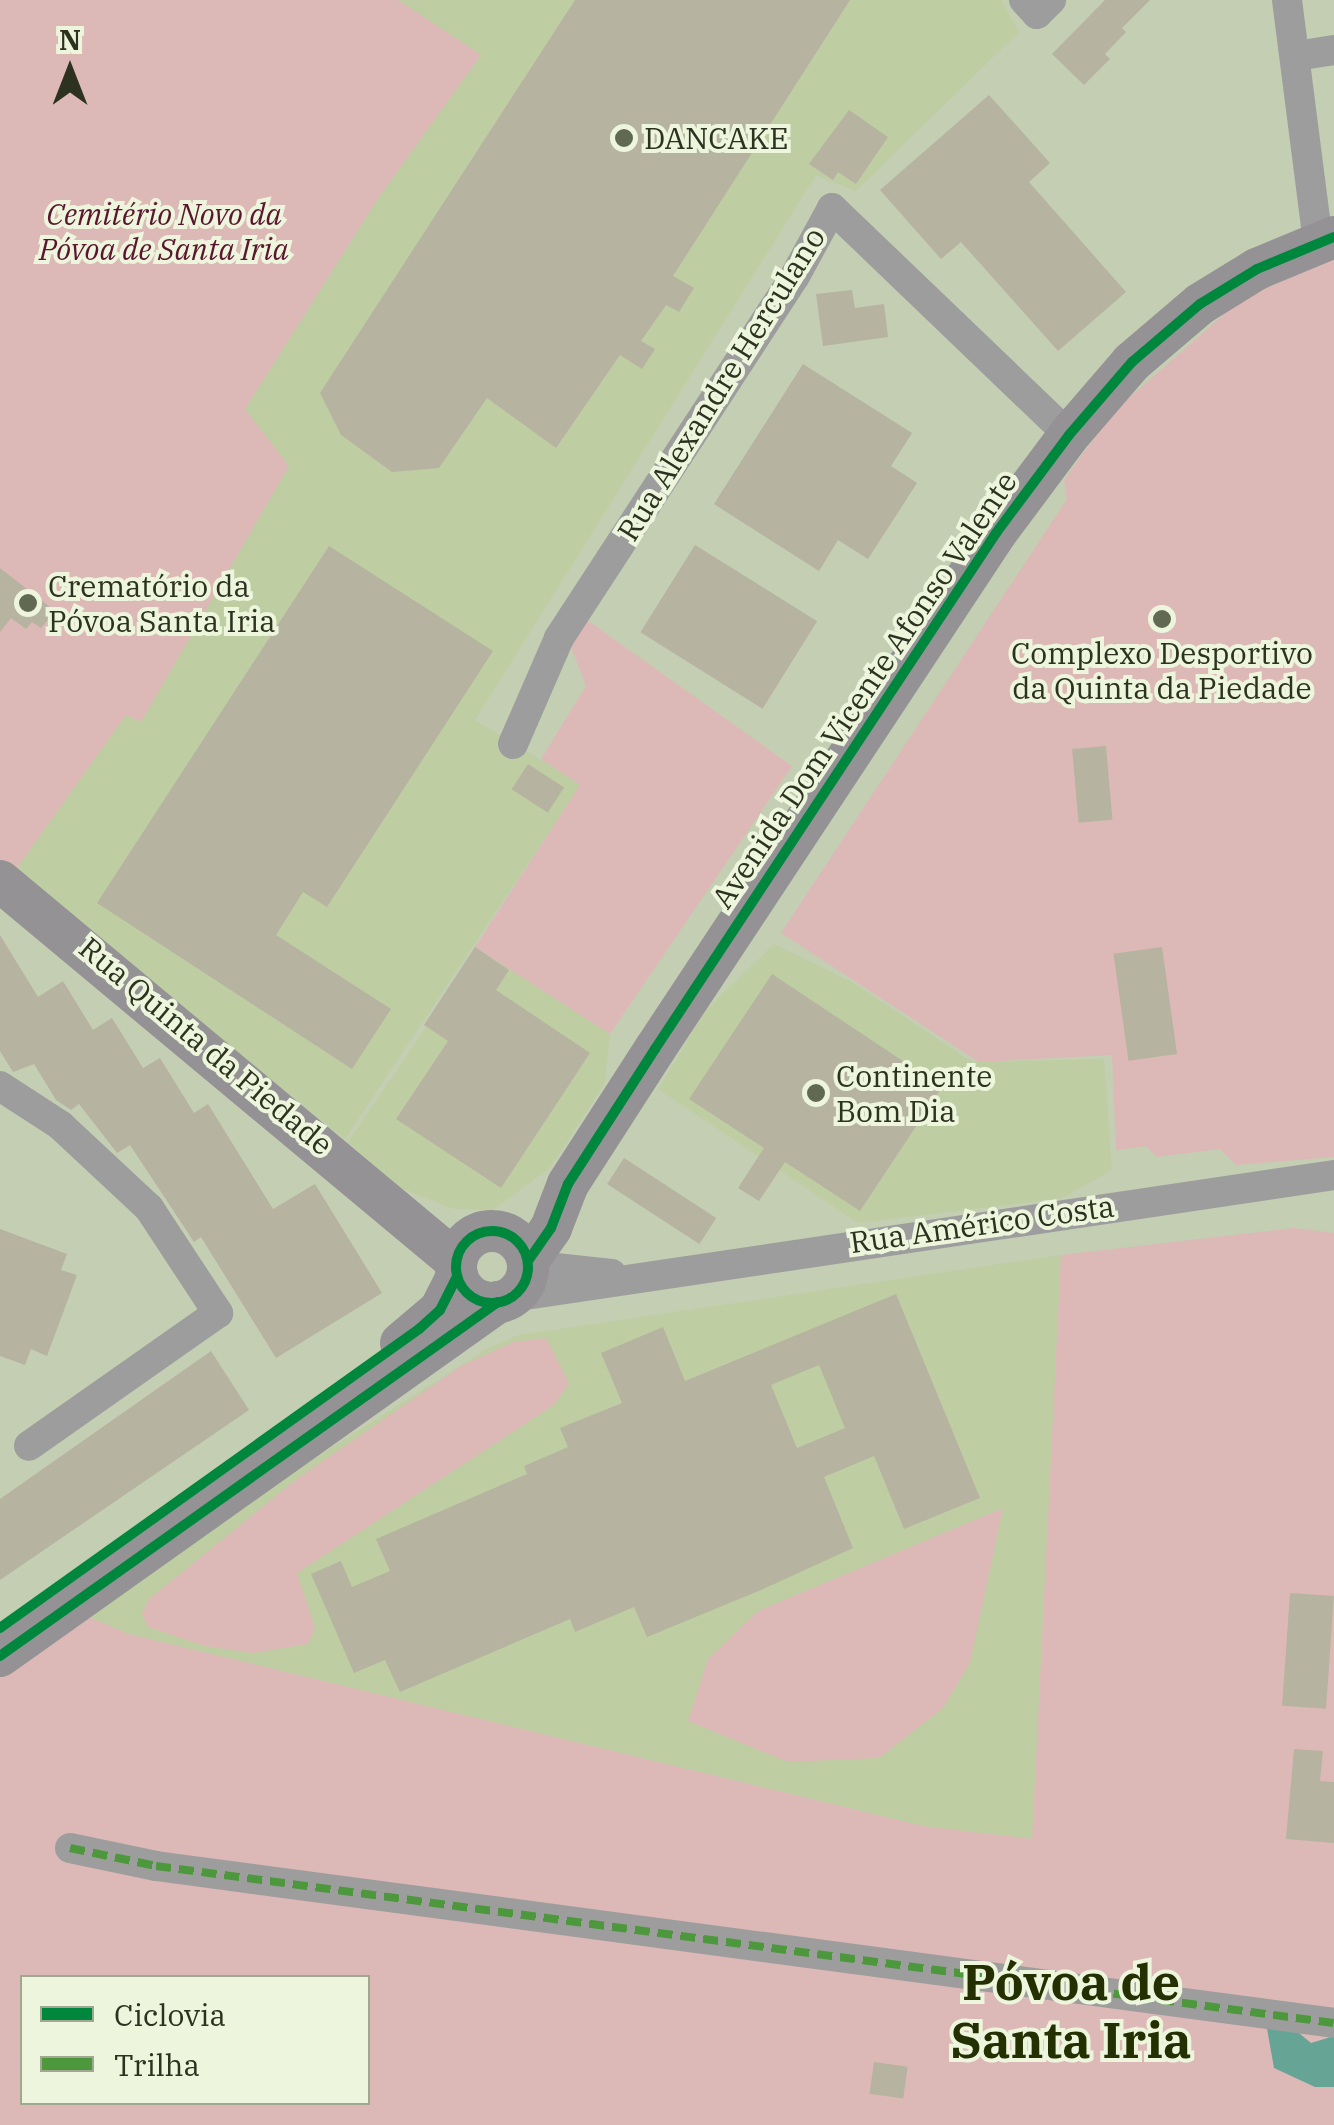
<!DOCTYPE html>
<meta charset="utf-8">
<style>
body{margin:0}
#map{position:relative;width:1334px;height:2125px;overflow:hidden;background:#c4ceb3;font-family:"IBM Plex Serif",serif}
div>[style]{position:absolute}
.built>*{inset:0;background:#becea2}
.green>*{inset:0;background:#dcb9b6}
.water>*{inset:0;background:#66a596}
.building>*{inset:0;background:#b6b3a0;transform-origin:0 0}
.street>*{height:30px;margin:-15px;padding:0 15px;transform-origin:15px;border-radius:15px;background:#9d9d9e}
.secondary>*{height:42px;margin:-21px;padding:0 21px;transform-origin:21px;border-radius:21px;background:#949295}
.secondary>.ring{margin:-21px;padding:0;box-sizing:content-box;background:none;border:42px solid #949295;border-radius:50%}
.quiet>*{height:8px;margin-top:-4px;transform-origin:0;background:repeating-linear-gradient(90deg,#4d973d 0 15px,transparent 0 23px)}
.cycleway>*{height:10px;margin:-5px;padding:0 5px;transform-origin:5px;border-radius:5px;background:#00873e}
.cycleway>.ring{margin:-5px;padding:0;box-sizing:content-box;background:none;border:10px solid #00873e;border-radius:50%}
.dots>*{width:28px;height:28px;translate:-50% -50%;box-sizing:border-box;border:5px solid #edf6dd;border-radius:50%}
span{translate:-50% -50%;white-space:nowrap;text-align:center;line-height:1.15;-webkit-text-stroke:8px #edf6dd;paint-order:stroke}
.poi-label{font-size:30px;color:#2c321f}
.left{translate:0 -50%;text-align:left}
.park-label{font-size:30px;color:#5b152e;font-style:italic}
.street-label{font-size:30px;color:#2c321f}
.town-label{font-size:50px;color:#243002;font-weight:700}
.legend{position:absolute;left:20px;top:1975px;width:350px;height:130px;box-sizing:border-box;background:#edf6dd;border:2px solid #a0a891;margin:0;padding:12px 18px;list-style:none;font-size:30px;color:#2c321f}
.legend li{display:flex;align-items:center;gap:20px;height:50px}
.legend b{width:50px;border:2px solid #a0a891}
.north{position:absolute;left:20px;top:20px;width:100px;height:100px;-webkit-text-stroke:8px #edf6dd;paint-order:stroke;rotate:0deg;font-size:28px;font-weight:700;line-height:40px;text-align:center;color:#2c321f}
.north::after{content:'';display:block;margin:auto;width:35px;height:45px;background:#2c321f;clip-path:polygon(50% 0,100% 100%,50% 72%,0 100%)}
</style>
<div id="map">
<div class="built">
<div style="clip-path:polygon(398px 0,1001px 0,1019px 32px,856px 191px,816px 175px,475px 720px,581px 784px,345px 1139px,14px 872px,126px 714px,141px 722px,245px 409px,379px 197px,480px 55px)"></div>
<div style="clip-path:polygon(774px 944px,852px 982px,972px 1062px,1104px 1059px,1112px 1170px,1062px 1198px,858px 1223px,658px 1089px,706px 1010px)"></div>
<div style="clip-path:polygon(480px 947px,610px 1034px,605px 1083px,551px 1167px,493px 1210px,454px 1209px,401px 1188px,348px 1142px)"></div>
<div style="clip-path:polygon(1061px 1255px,1033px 1839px,923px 1826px,129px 1634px,74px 1611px,487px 1349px,518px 1335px)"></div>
</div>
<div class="green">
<div style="clip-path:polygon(0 0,398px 0,481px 55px,379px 197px,245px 409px,289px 466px,141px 722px,126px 715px,14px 872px,0 862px)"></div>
<div style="clip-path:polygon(1334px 257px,1334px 1157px,1236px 1165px,1220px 1149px,1157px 1157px,1146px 1146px,1116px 1150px,1112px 1055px,979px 1062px,781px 933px,1067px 499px,1064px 480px,1113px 412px,1239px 301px)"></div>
<div style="clip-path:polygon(587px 620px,792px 766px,610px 1034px,475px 947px,580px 785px,541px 759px,586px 686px,571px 647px)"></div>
<div style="clip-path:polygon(evenodd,1294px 1228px,1334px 1233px,1334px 2125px,0 2125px,0 1672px,74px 1611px,129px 1634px,923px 1826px,1032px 1839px,1061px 1255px,1294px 1228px,22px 1978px,368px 1978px,368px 2102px,22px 2102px,22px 1978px)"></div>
<div style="clip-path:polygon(546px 1338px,569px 1383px,554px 1405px,297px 1573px,315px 1628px,308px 1644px,253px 1653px,204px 1646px,148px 1627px,142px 1614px,149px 1599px,298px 1478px,461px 1366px,513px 1342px)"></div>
<div style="clip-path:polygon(1003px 1508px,970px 1663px,943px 1708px,879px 1758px,788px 1762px,688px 1721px,708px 1659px,758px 1611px)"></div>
</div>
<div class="water">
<div style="clip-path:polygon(1266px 2023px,1293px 2028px,1311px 2043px,1334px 2036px,1334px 2087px,1315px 2087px,1274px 2068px)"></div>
</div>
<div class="building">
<div style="clip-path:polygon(575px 0,850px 0,673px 276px,694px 288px,679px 312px,666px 305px,641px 341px,655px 349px,642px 369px,620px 355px,556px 448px,487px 398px,439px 468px,392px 472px,341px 435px,320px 393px)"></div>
<div style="clip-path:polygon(1105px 0,1150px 0,1122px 28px,1126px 32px,1105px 54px,1110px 59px,1084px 85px,1052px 54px)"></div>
<div style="clip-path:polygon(989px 95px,1050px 163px,1029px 182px,1126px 292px,1058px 351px,961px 242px,941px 259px,880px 190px)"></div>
<div style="clip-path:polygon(849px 110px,888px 137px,856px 184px,838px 172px,833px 180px,809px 164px)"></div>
<div style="clip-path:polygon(852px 290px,855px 308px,884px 304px,888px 337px,823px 346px,816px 294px)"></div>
<div style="clip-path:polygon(803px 364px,912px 433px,891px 466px,917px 483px,868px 559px,838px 540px,819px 571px,714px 504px)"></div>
<div style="left:695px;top:545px;width:144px;height:103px;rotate:32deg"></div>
<div style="clip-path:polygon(329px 546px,493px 651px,327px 907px,303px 892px,276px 935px,391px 1009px,352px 1069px,97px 903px)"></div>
<div style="clip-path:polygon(0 568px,55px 611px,41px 628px,32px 622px,26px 629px,11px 618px,0 632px)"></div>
<div style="left:1106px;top:746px;width:74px;height:34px;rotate:85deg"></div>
<div style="left:528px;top:764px;width:43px;height:30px;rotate:33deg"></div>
<div style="clip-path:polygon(0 935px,38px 997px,63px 981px,93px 1030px,112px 1018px,143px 1068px,160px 1058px,194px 1113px,208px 1104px,273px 1209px,315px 1184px,382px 1293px,276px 1358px,201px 1237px,194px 1242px,130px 1145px,117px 1153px,79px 1104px,71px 1110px,56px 1100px,34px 1064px,13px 1072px,0 1051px)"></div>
<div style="clip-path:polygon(475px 947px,509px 970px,496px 990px,590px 1053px,501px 1188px,396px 1119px,448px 1041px,424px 1025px)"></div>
<div style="left:1162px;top:947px;width:108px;height:49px;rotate:82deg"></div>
<div style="clip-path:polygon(772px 974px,942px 1087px,860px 1211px,785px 1162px,759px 1201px,738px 1188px,764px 1148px,689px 1099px)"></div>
<div style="left:624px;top:1158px;width:110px;height:31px;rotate:33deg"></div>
<div style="clip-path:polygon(0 1229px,67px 1254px,61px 1270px,77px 1275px,47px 1356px,31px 1349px,25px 1365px,0 1356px)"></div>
<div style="clip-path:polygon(evenodd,896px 1294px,980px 1498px,904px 1529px,874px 1456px,824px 1477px,853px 1548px,761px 1590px,647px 1637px,634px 1607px,575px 1632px,570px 1619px,400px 1692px,385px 1660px,354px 1673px,311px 1574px,341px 1561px,352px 1587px,390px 1571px,376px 1539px,527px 1474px,524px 1466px,568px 1447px,560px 1428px,622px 1403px,601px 1353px,663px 1327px,685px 1381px,896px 1294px,819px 1365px,845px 1428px,797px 1448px,771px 1385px,819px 1365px)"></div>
<div style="clip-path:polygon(211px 1351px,249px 1410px,0 1580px,0 1499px)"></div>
<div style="left:1290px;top:1593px;width:44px;height:113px;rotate:4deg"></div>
<div style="clip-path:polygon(1294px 1749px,1323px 1751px,1320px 1781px,1334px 1782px,1334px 1843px,1286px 1839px)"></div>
<div style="left:874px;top:2062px;width:34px;height:32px;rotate:8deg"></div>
</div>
<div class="street">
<div style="left:1024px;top:0;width:19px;rotate:47deg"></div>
<div style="left:1037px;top:14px;width:20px;rotate:-45deg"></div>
<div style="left:1287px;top:0;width:244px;rotate:82.7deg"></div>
<div style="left:1296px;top:56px;width:38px;rotate:-9deg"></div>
<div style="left:513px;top:744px;width:116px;rotate:-66.5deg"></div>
<div style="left:559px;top:638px;width:432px;rotate:-56.9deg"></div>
<div style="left:795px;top:276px;width:77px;rotate:-61.4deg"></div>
<div style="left:832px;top:208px;width:328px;rotate:43.8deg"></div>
<div style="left:0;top:1086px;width:72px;rotate:33deg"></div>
<div style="left:60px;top:1125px;width:122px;rotate:43deg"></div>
<div style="left:149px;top:1208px;width:126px;rotate:56.7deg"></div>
<div style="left:218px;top:1313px;width:231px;rotate:144.9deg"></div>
<div style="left:528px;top:1265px;width:84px;rotate:6.1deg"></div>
<div style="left:512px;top:1297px;width:831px;rotate:-8.44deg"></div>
<div style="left:70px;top:1848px;width:88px;rotate:11.8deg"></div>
<div style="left:156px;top:1866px;width:1188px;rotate:7.59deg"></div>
</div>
<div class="secondary">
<div style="left:0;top:881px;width:594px;rotate:39.81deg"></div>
<div class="ring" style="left:456px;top:1231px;width:30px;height:30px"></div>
<div style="left:528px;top:1261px;width:40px;rotate:-55.1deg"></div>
<div style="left:551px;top:1228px;width:47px;rotate:-68.9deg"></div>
<div style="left:568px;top:1184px;width:161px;rotate:-57.2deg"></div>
<div style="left:655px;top:1049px;width:618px;rotate:-56.54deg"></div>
<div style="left:996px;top:533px;width:122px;rotate:-53.3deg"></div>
<div style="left:1069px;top:435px;width:96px;rotate:-49.2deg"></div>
<div style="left:1132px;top:362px;width:89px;rotate:-40.5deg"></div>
<div style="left:1200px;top:304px;width:67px;rotate:-31.6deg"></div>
<div style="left:1257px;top:269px;width:83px;rotate:-22.6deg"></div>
<div style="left:401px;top:1343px;width:51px;rotate:-40.2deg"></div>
<div style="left:440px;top:1310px;width:38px;rotate:-63deg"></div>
<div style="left:0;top:1656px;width:611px;rotate:-35.41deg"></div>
</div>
<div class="quiet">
<div style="left:70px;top:1848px;width:88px;rotate:11.8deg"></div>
<div style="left:156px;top:1866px;width:1188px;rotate:7.59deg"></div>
</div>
<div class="cycleway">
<div class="ring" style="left:456px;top:1231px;width:62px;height:62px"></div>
<div style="left:528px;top:1261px;width:40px;rotate:-55.1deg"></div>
<div style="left:551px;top:1228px;width:47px;rotate:-68.9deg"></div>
<div style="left:568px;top:1184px;width:161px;rotate:-57.2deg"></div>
<div style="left:655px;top:1049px;width:618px;rotate:-56.54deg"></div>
<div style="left:996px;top:533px;width:122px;rotate:-53.3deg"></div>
<div style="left:1069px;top:435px;width:96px;rotate:-49.2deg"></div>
<div style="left:1132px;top:362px;width:89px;rotate:-40.5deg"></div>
<div style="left:1200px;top:304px;width:67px;rotate:-31.6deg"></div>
<div style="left:1257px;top:269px;width:83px;rotate:-22.6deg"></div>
<div style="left:0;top:1628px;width:515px;rotate:-35.51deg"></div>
<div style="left:419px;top:1329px;width:28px;rotate:-42deg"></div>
<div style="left:440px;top:1310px;width:38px;rotate:-63deg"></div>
<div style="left:0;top:1656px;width:611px;rotate:-35.41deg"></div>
</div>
<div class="dots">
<div style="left:624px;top:138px;background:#616953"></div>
<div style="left:28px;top:603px;background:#616953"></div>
<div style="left:1162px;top:619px;background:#616953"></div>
<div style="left:816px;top:1093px;background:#616953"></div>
</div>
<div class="poi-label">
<span class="left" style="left:644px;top:138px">DANCAKE</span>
<span class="left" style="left:48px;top:603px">Crematório da<br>Póvoa Santa Iria</span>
<span style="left:1162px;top:670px">Complexo Desportivo<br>da Quinta da Piedade</span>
<span class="left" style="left:836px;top:1093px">Continente<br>Bom Dia</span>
</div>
<div class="park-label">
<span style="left:164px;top:231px">Cemitério Novo da<br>Póvoa de Santa Iria</span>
</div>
<div class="street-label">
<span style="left:721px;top:384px;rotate:-58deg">Rua Alexandre Herculano</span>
<span style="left:864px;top:690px;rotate:-56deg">Avenida Dom Vicente Afonso Valente</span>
<span style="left:206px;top:1046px;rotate:40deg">Rua Quinta da Piedade</span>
<span style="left:982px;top:1224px;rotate:-8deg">Rua Américo Costa</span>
</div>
<div class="town-label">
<span style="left:1071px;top:2010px">Póvoa de<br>Santa Iria</span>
</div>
<ul class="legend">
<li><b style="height:12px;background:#00873e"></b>Ciclovia</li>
<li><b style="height:12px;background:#4d973d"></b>Trilha</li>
</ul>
<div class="north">N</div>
</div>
